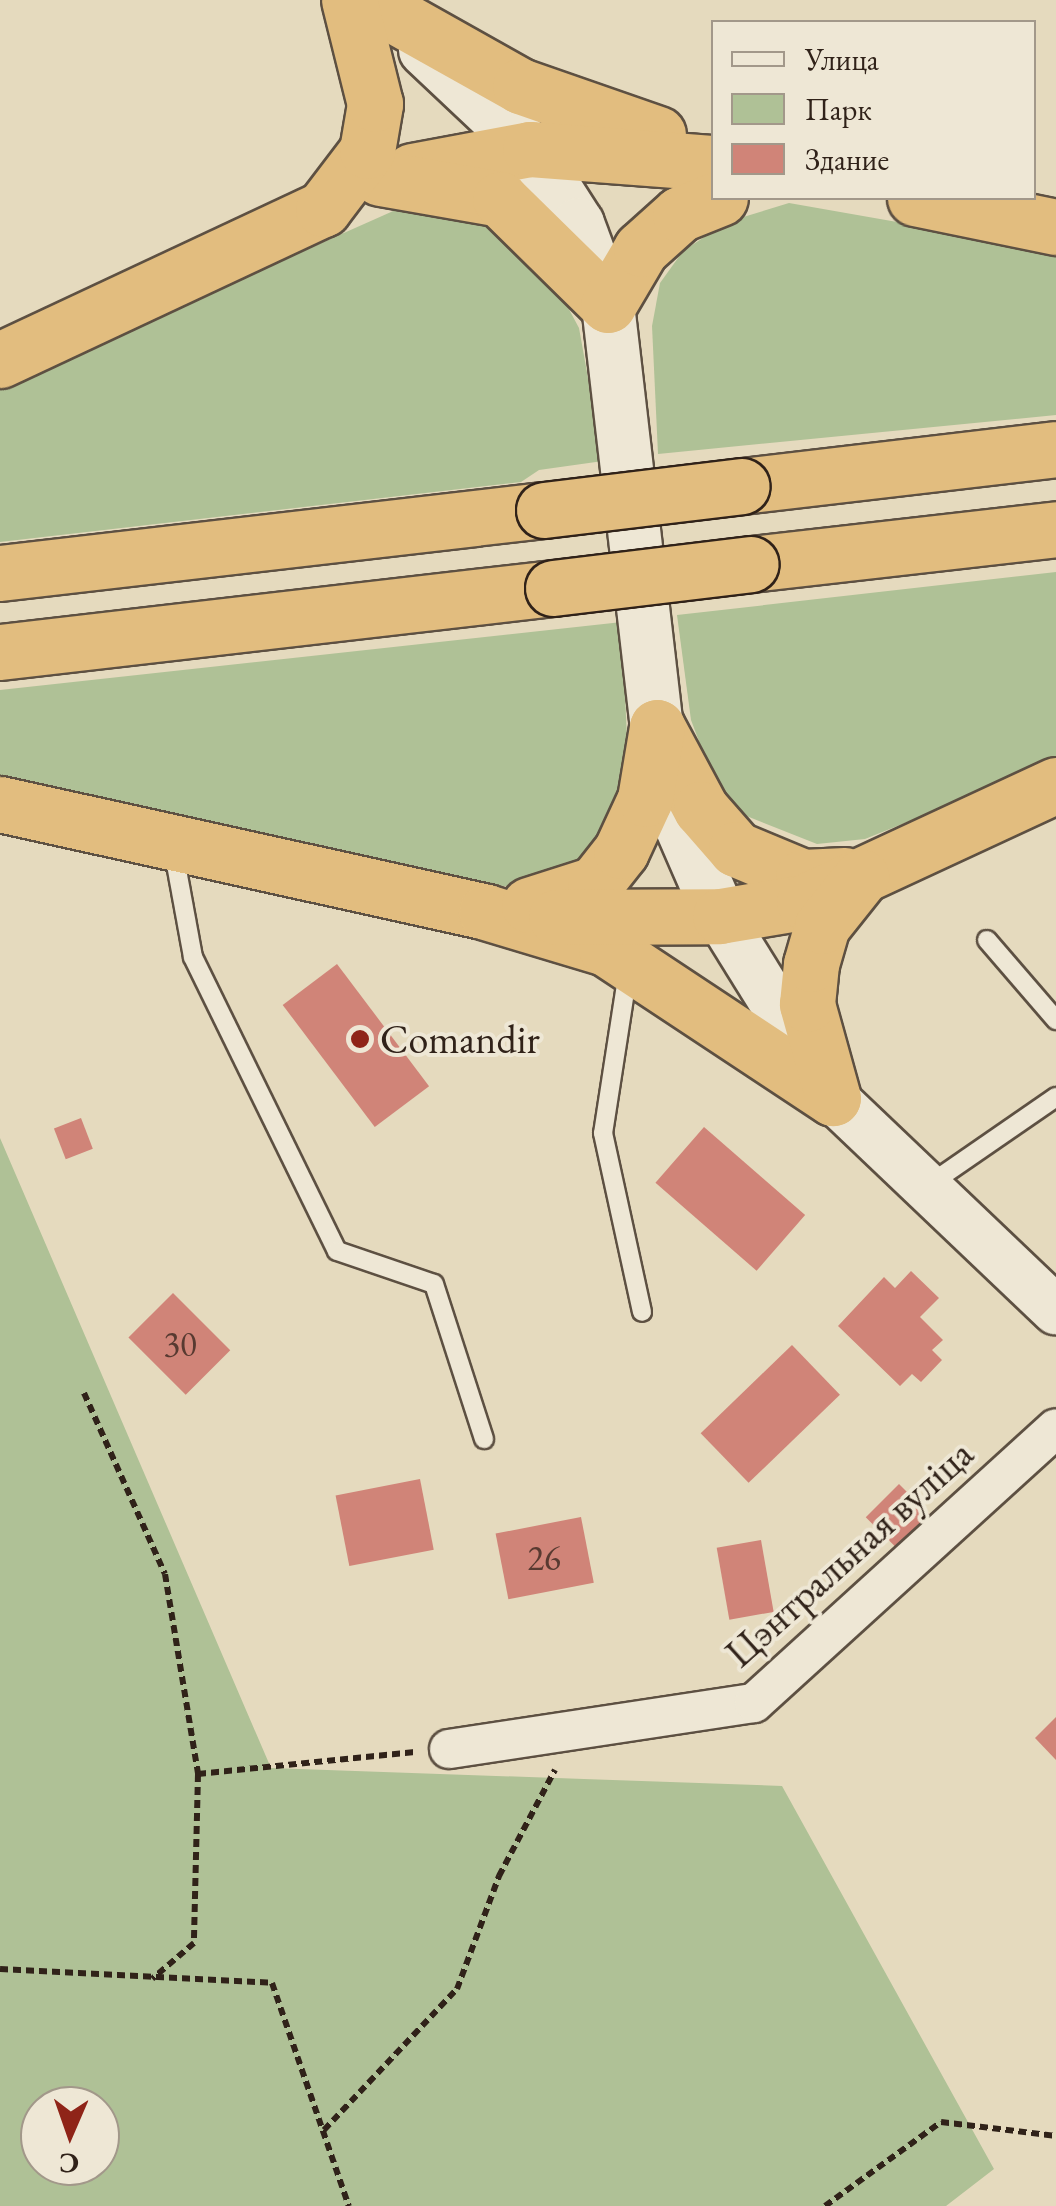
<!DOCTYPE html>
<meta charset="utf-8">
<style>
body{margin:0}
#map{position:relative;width:1056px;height:2206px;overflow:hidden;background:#e5dabe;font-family:"EB Garamond",serif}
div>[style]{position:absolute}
.green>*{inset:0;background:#afc196}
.building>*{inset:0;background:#d08478;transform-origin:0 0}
.path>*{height:6px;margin-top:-3px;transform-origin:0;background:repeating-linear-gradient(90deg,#302219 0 8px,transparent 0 13px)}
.roads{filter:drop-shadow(2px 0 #5d5042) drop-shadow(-2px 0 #5d5042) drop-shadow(0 2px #5d5042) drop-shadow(0 -2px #5d5042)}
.service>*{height:18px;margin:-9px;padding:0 9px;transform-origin:9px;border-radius:9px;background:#eee7d5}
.minor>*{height:38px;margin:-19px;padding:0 19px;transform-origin:19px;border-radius:19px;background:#eee7d5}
.tertiary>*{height:48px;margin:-24px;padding:0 24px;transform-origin:24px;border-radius:24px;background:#eee7d5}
.secondary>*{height:52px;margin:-26px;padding:0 26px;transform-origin:26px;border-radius:26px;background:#eee7d5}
.trunk>*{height:55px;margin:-27.5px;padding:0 27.5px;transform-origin:27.5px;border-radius:27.5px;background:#e2bd7f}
.bridges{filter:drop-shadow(2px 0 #302219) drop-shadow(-2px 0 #302219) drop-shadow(0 2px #302219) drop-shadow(0 -2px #302219)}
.trunk-bridge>*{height:55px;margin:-27.5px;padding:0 27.5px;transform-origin:27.5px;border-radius:27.5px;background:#e2bd7f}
.dots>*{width:28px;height:28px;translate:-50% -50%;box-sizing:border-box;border:5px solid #eee7d5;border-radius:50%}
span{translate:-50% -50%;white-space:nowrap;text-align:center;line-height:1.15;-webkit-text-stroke:8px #eee7d5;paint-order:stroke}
.number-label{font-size:35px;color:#583a31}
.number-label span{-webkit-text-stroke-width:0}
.poi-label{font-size:40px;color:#302219}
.left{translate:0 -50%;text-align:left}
.street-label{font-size:40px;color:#302219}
.legend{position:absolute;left:711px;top:20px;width:325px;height:180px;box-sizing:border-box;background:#eee7d5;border:2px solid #a2988a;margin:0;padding:12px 18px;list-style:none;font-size:30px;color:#302219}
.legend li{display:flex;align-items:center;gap:20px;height:50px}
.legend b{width:50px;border:2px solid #a2988a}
.north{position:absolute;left:20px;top:2086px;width:100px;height:100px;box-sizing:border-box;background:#eee7d5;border:2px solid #a2988a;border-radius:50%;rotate:182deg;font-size:28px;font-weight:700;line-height:40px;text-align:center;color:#302219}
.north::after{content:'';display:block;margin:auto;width:35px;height:45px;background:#8f2418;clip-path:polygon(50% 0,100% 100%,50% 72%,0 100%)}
</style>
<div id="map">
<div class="green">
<div style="clip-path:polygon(789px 203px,1056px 250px,1056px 415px,658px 454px,652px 326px,660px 283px,683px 251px,727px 222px)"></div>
<div style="clip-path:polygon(409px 204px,498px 217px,541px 257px,579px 328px,603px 461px,539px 470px,521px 482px,0 542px,0 386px)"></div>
<div style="clip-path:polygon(1056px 572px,1056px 762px,865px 839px,817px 844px,744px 815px,712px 776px,691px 720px,677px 615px)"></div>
<div style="clip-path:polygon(622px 622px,628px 763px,601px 838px,564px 876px,515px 887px,445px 881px,0 778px,0 690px)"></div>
<div style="clip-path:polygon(evenodd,0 1138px,271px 1768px,782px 1786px,994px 2169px,946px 2206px,0 2206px,0 1138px,40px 2106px,100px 2106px,100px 2166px,40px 2166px,40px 2106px)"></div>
</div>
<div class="building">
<div style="left:337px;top:964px;width:153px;height:68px;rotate:53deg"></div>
<div style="left:81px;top:1118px;width:33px;height:29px;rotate:69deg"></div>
<div style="left:704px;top:1127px;width:134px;height:74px;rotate:41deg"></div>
<div style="clip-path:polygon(911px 1271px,939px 1298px,920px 1317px,943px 1340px,932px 1350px,942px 1360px,921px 1382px,912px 1374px,900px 1386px,838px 1326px,884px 1277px,895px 1288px)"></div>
<div style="left:173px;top:1293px;width:81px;height:63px;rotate:45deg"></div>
<div style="left:792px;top:1345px;width:69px;height:127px;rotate:46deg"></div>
<div style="left:420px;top:1479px;width:72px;height:86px;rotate:79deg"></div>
<div style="left:899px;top:1484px;width:44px;height:47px;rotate:45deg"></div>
<div style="left:581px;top:1517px;width:67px;height:87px;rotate:79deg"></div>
<div style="left:761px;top:1540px;width:73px;height:45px;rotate:80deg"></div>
<div style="clip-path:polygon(1056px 1717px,1056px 1760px,1035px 1738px)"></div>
</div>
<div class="path">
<div style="left:84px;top:1393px;width:198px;rotate:65.9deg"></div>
<div style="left:165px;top:1574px;width:203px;rotate:80.6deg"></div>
<div style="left:198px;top:1774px;width:169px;rotate:91.4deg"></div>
<div style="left:194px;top:1943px;width:55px;rotate:139.4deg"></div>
<div style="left:198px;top:1774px;width:218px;rotate:-5.8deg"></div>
<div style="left:0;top:1969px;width:272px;rotate:2.9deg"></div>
<div style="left:272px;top:1983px;width:236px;rotate:71deg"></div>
<div style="left:324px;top:2130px;width:194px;rotate:-46.7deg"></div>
<div style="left:457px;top:1989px;width:121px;rotate:-69.6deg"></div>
<div style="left:499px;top:1876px;width:120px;rotate:-62.2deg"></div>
<div style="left:825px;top:2206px;width:143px;rotate:-35.9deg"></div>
<div style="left:941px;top:2122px;width:116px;rotate:6.9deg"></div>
</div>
<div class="roads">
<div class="service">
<div style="left:173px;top:848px;width:111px;rotate:79.6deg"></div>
<div style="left:193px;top:957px;width:327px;rotate:63.9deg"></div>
<div style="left:337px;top:1251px;width:102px;rotate:18.8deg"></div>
<div style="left:434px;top:1284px;width:163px;rotate:72.1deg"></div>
<div style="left:987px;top:940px;width:106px;rotate:49.2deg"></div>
<div style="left:628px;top:972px;width:163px;rotate:98.8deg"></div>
<div style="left:603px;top:1133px;width:183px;rotate:77.7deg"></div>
<div style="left:927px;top:1186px;width:157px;rotate:-34.6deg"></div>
</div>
<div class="minor">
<div style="left:449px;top:1749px;width:308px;rotate:-8.6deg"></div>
<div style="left:754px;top:1703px;width:408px;rotate:-42.3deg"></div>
</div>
<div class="tertiary">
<div style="left:720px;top:916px;width:214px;rotate:58.2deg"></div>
<div style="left:833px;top:1098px;width:308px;rotate:43.6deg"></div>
</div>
<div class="secondary">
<div style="left:425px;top:50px;width:144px;rotate:43.3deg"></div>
<div style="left:530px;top:149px;width:89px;rotate:57.4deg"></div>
<div style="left:578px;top:224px;width:86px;rotate:69.7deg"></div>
<div style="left:608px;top:305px;width:425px;rotate:83.4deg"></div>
<div style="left:657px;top:727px;width:100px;rotate:76.7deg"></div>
<div style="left:680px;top:824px;width:100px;rotate:66.5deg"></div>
</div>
<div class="trunk">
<div style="left:367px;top:0;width:176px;rotate:29.3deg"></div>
<div style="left:520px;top:86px;width:146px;rotate:19.2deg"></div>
<div style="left:412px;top:171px;width:120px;rotate:-10.6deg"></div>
<div style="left:530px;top:149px;width:185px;rotate:4.4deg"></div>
<div style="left:380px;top:178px;width:122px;rotate:9.9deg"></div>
<div style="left:500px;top:199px;width:151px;rotate:44.5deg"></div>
<div style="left:608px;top:305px;width:65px;rotate:-59.5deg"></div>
<div style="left:641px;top:249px;width:52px;rotate:-41.9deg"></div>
<div style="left:680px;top:214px;width:43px;rotate:-21.8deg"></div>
<div style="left:915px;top:198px;width:144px;rotate:11.6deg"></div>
<div style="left:0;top:360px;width:357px;rotate:-25.1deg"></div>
<div style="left:323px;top:209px;width:73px;rotate:-52.8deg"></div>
<div style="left:367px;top:151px;width:48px;rotate:-80.3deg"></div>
<div style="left:375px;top:104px;width:107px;rotate:-104deg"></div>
<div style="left:742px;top:486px;width:316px;rotate:-6.7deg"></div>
<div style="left:751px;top:564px;width:307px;rotate:-6.5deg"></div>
<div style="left:0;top:573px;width:548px;rotate:-6.61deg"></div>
<div style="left:0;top:652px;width:557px;rotate:-6.6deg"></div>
<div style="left:657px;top:727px;width:93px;rotate:61.8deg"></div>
<div style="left:701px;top:809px;width:53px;rotate:48.8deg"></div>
<div style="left:736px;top:849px;width:73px;rotate:22.7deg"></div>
<div style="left:803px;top:877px;width:42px;rotate:-2.7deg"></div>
<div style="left:0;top:804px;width:498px;rotate:12.5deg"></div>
<div style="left:486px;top:912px;width:125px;rotate:16.7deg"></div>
<div style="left:606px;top:948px;width:272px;rotate:33.5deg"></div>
<div style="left:529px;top:905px;width:69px;rotate:-17.7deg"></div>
<div style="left:595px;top:884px;width:42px;rotate:-51.8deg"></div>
<div style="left:621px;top:851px;width:57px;rotate:-65.2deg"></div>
<div style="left:645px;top:799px;width:73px;rotate:-80.5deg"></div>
<div style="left:556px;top:917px;width:164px;rotate:-0.3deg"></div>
<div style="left:720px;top:916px;width:85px;rotate:-9.5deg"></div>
<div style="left:804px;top:902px;width:278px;rotate:-24.9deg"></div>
<div style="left:833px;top:1098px;width:98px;rotate:-105.5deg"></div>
<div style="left:807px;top:1004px;width:40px;rotate:-84.3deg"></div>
<div style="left:811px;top:964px;width:40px;rotate:-74deg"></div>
<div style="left:822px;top:926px;width:63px;rotate:-51.5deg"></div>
</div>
</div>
<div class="bridges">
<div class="trunk-bridge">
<div style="left:544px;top:510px;width:199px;rotate:-6.9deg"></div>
<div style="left:553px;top:588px;width:199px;rotate:-6.9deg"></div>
</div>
</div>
<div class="dots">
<div style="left:360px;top:1039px;background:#8f2418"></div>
</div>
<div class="number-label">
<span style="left:180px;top:1344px">30</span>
<span style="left:544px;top:1558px">26</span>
</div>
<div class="poi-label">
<span class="left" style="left:380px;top:1039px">Comandir</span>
</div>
<div class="street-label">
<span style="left:849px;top:1553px;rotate:-42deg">Цэнтральная вуліца</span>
</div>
<ul class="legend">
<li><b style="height:12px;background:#eee7d5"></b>Улица</li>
<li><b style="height:28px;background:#afc196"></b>Парк</li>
<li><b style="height:28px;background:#d08478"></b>Здание</li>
</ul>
<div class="north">С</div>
</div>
